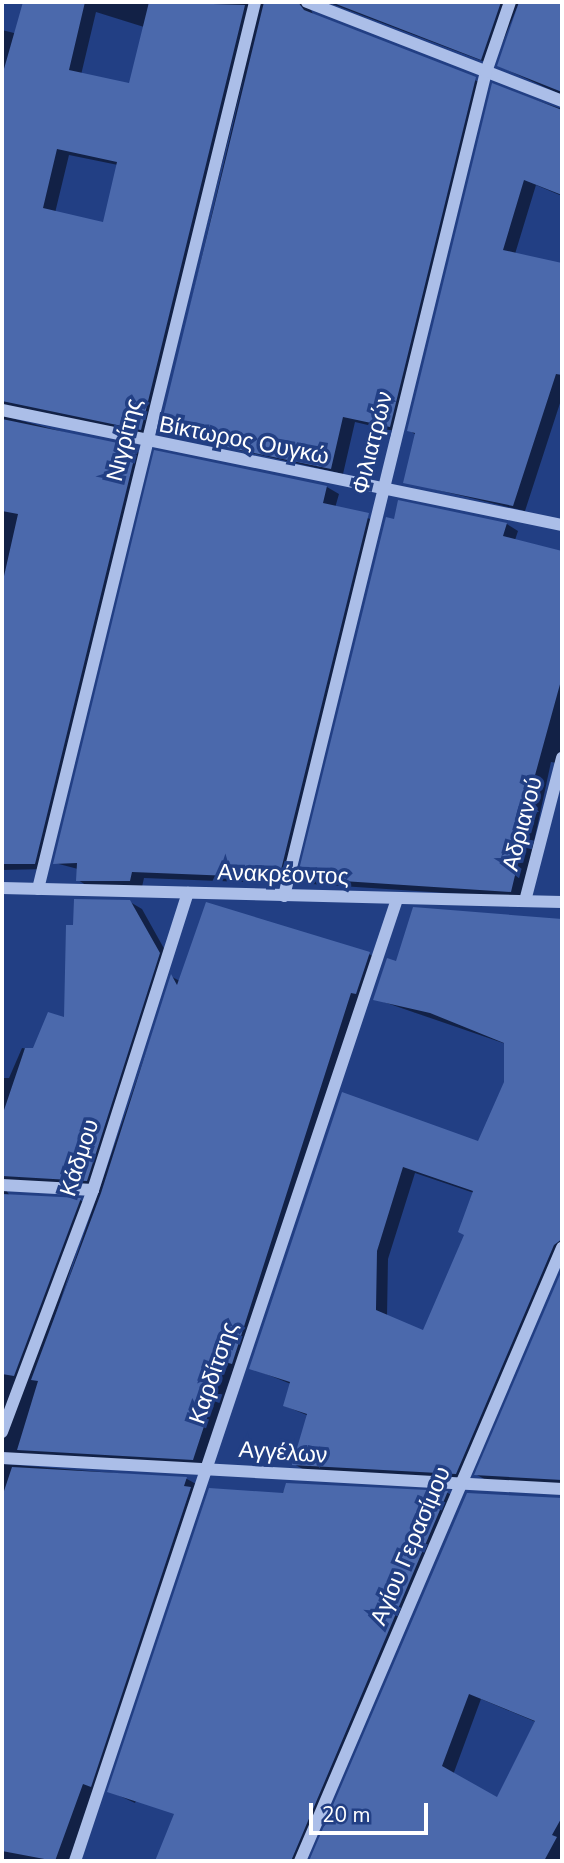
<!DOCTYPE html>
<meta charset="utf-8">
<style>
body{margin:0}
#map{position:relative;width:564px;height:1863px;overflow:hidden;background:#223f84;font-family:"Nunito Sans",sans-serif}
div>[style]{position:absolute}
.shadow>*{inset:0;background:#0007}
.building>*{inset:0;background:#4b69ac}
.minor>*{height:12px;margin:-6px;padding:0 6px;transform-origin:6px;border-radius:6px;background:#abbee8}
span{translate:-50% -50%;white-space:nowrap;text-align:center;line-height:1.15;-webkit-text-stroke:7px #223f84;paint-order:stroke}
.street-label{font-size:23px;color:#fff}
.frame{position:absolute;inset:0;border:4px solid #fff;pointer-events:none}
.scale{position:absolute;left:309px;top:1803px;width:119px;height:32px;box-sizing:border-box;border:4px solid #fff;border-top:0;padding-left:9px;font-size:21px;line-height:24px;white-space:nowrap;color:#fff;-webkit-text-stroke:5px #223f84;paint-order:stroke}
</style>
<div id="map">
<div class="shadow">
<div style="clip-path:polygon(evenodd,24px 2px,315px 2px,309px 6px,314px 16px,487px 85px,402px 433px,355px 422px,343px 474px,161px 432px,245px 73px,153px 435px,4px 416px,148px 455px,47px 869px,2px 870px,2px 30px,18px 34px,24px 2px,96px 12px,144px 27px,131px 85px,81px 75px,96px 12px,24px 2px,69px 155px,118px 165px,105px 224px,55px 213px,69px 155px)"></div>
<div style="clip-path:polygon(327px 2px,562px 2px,562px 95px,499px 66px,519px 3px,493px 65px)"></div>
<div style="clip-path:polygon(493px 86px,562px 109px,562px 196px,536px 185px,515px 254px,562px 265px,562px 397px,525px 511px,405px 482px,416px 435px,409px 430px)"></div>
<div style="clip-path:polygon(156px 452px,327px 487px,339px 494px,335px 508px,380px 522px,291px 884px,144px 878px,142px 887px,89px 887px,78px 880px,78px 869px,55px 863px)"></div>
<div style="clip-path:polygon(400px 502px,507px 524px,518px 531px,515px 540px,562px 555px,562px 764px,551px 762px,522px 898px,311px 884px,299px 878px)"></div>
<div style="clip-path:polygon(130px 902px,142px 909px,171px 961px,98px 1187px,4px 1187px,10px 1196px,80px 1200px,91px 1206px,46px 1345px,172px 977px,180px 981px,369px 954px,381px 961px,205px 1465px,4px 1464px,187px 1479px,198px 1485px,69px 1861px,2px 1861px,2px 1078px,9px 1078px,22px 1048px,35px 1050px,66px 1020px,74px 927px)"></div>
<div style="clip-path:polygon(evenodd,414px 909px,562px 920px,562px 1260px,468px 1480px,306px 1471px,294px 1464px,309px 1416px,285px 1406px,291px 1384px,251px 1368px,343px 1095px,479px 1143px,505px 1083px,506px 1044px,375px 999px,397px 963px,414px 909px,415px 1173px,474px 1193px,466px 1235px,424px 1333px,387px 1317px,388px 1259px,415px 1173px)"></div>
<div style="clip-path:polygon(562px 1274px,562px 1485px,488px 1481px,477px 1475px)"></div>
<div style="clip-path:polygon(288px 1484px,448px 1493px,460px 1500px,305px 1861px,157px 1861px,212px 1723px,180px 1709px,135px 1803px,109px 1791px)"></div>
<div style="clip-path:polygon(evenodd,468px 1494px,562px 1500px,562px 1861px,311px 1861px,468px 1494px,481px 1699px,536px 1722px,497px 1799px,453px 1775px,481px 1699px)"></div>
</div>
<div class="building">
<div style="clip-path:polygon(evenodd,23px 2px,85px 2px,69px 70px,129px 83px,149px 2px,245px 5px,141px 430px,2px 401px,2px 76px,23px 2px,57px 149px,117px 162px,103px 222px,43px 208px,57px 149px)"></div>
<div style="clip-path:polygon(264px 2px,298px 2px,304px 10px,476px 77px,390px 427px,343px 417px,331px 469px,159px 433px)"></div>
<div style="clip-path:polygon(331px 2px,501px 2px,481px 60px)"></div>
<div style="clip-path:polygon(519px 2px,562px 2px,562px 92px,497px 66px)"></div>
<div style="clip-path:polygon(492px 83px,562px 110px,562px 195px,524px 180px,503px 250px,562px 263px,562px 375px,556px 374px,513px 506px,403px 483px,415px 433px,407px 431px)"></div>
<div style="clip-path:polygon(2px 419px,137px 447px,35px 864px,2px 864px,2px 585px,18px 514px,2px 511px)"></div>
<div style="clip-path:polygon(154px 450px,327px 486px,323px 503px,369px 513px,279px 878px,132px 872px,130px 881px,76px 881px,77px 863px,53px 864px)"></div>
<div style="clip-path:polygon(398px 500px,507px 523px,503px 536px,562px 551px,562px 677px,523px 819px,527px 825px,511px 892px,297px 878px,386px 517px,394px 519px)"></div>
<div style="clip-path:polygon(74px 899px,130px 900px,160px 953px,87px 1181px,2px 1176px,2px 1116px,25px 1048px,33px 1048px,48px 1012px,64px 1017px,66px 925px,73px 925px)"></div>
<div style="clip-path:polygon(206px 902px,370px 952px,356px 994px,351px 993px,232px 1364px,225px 1362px,193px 1460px,17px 1450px,38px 1381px,31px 1380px,101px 1193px,171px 974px,177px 985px)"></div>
<div style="clip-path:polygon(evenodd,413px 907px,562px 919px,562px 1239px,554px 1245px,456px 1474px,292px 1465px,307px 1414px,283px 1406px,290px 1382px,249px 1369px,342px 1092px,478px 1141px,504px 1082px,504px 1043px,430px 1013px,373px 1000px,387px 958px,396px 961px,413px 907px,403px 1167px,473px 1191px,458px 1232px,464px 1235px,423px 1330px,376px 1310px,377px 1251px,403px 1167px)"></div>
<div style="clip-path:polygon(2px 1194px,81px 1198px,14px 1376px,2px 1374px)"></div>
<div style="clip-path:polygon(562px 1270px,562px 1480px,474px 1475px)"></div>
<div style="clip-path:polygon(12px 1467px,187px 1477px,184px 1486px,191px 1487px,91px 1787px,83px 1784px,55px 1861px,2px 1851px,2px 1497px)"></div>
<div style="clip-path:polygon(286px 1483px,448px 1491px,291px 1861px,155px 1861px,174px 1814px,107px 1792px,209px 1488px,283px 1493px)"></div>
<div style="clip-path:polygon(evenodd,467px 1493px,562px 1498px,562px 1817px,552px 1835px,557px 1837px,544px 1861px,309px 1861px,467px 1493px,469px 1694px,535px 1721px,497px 1797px,442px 1766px,469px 1694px)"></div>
</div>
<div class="minor">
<div style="left:307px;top:2px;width:274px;rotate:21.2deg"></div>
<div style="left:2px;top:410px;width:572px;rotate:11.6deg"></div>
<div style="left:2px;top:888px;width:560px;rotate:1.43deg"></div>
<div style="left:38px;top:889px;width:913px;rotate:-76.25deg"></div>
<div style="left:284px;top:896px;width:848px;rotate:-76.23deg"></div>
<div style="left:486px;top:72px;width:74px;rotate:-71.1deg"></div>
<div style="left:525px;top:901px;width:148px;rotate:-75.5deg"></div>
<div style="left:2px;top:1185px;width:91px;rotate:3.1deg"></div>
<div style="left:2px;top:1432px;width:259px;rotate:-69.4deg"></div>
<div style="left:93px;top:1190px;width:312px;rotate:-72.3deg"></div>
<div style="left:2px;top:1458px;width:561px;rotate:3.17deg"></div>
<div style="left:75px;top:1861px;width:1014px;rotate:-71.49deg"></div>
<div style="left:300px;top:1861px;width:667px;rotate:-66.86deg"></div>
</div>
<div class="street-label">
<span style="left:125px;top:440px;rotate:-76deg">Νιγρίτης</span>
<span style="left:244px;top:441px;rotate:11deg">Βίκτωρος Ουγκώ</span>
<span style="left:373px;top:443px;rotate:-76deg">Φιλιατρών</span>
<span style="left:523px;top:824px;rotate:-75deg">Αδριανού</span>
<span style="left:283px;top:875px;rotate:2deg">Ανακρέοντος</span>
<span style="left:80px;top:1158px;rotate:-72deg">Κάδμου</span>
<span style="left:214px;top:1373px;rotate:-71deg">Καρδίτσης</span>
<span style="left:283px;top:1453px;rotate:4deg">Αγγέλων</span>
<span style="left:411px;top:1546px;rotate:-67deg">Αγίου Γερασίμου</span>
</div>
<div class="frame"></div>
<div class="scale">20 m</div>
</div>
